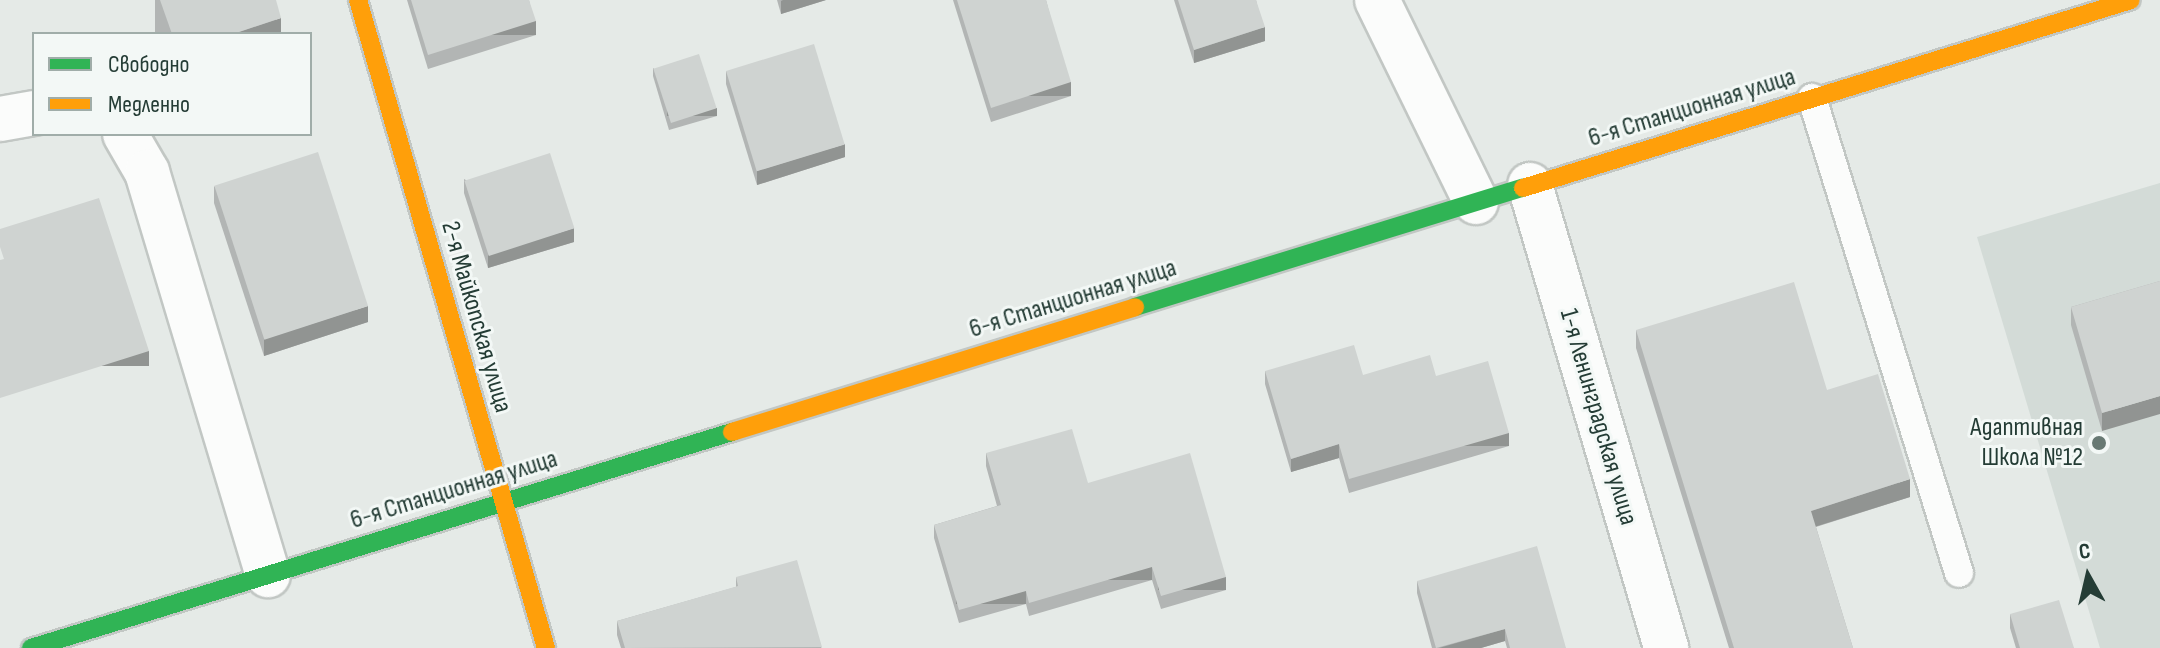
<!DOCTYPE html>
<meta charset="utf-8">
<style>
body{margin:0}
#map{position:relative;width:2160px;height:648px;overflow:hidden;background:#e5eae7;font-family:"Sofia Sans Condensed",sans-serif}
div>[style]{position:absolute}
.built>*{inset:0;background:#d3dbd7}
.roads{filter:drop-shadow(2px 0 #c2c7c4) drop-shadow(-2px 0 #c2c7c4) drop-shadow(0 2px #c2c7c4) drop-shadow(0 -2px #c2c7c4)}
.lane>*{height:28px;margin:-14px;padding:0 14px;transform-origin:14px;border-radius:14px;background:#fbfcfb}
.street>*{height:44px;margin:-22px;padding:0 22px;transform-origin:22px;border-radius:22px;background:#fbfcfb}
.fast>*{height:18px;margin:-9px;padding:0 9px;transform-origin:9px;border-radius:9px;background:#30b455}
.slow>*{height:18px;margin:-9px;padding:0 9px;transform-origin:9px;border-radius:9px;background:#ff9f0a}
.wall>*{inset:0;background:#b2b5b4;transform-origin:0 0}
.shaded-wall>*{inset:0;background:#919492;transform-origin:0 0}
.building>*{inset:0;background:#cfd3d1;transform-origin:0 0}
.dots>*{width:22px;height:22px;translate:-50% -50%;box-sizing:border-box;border:4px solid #f3f8f6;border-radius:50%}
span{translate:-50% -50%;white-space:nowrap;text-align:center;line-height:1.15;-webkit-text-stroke:6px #f3f8f6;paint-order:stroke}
.street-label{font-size:26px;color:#243c35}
.poi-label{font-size:26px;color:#243c35}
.right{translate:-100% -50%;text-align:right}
.legend{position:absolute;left:32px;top:32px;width:280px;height:104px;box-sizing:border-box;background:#f3f8f6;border:2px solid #a0ada9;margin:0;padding:10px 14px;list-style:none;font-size:24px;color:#243c35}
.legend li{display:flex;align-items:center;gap:16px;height:40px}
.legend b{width:40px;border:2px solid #a0ada9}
.north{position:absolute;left:2048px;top:536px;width:80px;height:80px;-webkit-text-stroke:6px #f3f8f6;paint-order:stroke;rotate:352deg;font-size:22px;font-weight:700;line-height:32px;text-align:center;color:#243c35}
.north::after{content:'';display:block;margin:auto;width:28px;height:36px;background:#243c35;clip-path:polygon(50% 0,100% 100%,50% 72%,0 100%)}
</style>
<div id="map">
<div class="built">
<div style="clip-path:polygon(2160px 183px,2160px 648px,2100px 648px,1977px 237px)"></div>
</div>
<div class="roads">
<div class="lane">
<div style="left:1812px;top:98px;width:497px;rotate:72.8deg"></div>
</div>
<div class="street">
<div style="left:1377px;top:0;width:225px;rotate:63.9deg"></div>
<div style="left:0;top:119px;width:35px;rotate:-10deg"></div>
<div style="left:125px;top:134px;width:44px;rotate:59.9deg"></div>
<div style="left:147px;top:172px;width:421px;rotate:73.3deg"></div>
<div style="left:1530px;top:185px;width:483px;rotate:73.6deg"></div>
</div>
<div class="fast">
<div style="left:1135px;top:307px;width:406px;rotate:-17.1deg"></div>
<div style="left:31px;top:648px;width:734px;rotate:-17.13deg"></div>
</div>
<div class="slow">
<div style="left:358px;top:0;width:675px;rotate:73.82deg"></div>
<div style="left:1523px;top:188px;width:636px;rotate:-17.18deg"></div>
<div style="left:732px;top:432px;width:422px;rotate:-17.2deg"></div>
</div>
</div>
<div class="wall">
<div style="left:155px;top:0;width:121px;height:36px"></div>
<div style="clip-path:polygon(407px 0,529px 0,536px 35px,428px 69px)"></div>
<div style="clip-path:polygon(777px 0,826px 0,781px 14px)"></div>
<div style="clip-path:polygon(953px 0,1046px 0,1071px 96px,991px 122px)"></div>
<div style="clip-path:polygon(1174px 0,1256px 0,1265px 41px,1194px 63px)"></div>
<div style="clip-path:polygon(653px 68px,717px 116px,669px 130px,653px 76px)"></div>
<div style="clip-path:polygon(726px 71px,845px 157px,757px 185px,726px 84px)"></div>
<div style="clip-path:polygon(464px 179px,574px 242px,488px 268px,464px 193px)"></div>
<div style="clip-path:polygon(214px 186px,368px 322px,264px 356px,214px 203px)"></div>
<div style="clip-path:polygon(2160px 281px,2102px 431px,2071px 325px,2071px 307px)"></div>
<div style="clip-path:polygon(1636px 330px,1827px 390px,1910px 497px,1816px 527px,1853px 648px,1729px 648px,1636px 348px)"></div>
<div style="clip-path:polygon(1265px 371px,1363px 375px,1436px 376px,1509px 446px,1349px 493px,1339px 458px,1291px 472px,1265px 384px)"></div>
<div style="clip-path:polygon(986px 453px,1088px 483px,1226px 590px,1161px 609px,1152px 580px,1029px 616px,1026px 604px,959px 623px,934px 538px,934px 525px,997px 506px,986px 466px)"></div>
<div style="clip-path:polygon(736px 577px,822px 648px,621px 648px,617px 635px,617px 621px,736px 587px)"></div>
<div style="clip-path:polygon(1417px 581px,1566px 648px,1507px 648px,1505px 641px,1481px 648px,1432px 648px,1417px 593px)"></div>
<div style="clip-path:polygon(2010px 614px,2074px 648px,2016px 648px,2010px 628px)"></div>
</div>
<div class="shaded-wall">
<div style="clip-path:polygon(783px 0,826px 0,781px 14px,781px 1px)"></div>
<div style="clip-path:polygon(281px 18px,281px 34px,233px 34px)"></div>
<div style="left:536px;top:21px;width:14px;height:113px;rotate:90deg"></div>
<div style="clip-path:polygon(1265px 27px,1265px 41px,1194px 63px,1194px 50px)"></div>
<div style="left:1071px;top:82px;width:14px;height:84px;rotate:90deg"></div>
<div style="left:717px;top:108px;width:8px;height:50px;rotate:90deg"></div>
<div style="clip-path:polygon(845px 144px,845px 157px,757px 185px,757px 171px)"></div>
<div style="clip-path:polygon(574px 228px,574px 242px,488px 268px,488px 255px)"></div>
<div style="clip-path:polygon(368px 306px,368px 322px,264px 356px,264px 339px)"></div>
<div style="left:149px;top:351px;width:15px;height:156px;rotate:90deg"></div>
<div style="clip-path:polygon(2160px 396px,2160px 414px,2102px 431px,2102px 413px)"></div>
<div style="left:1509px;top:433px;width:13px;height:166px;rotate:90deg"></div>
<div style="clip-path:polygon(1339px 444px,1339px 458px,1291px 472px,1291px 459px)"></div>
<div style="clip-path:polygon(1910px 479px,1910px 497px,1811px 528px,1811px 511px)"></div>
<div style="left:1152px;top:567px;width:13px;height:128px;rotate:90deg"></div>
<div style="left:1226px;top:577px;width:13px;height:68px;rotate:90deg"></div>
<div style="left:1026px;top:591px;width:13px;height:70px;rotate:90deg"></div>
<div style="clip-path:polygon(1505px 629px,1505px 641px,1481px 648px,1439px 648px)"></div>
</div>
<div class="building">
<div style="clip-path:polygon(160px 0,276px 0,281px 18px,233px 34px,172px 34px)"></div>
<div style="clip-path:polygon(411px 0,529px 0,536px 21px,428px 55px)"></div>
<div style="clip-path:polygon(957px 0,1046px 0,1071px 82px,991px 108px)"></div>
<div style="clip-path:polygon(1178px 0,1256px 0,1265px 27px,1194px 50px)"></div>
<div style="left:814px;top:44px;width:105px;height:92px;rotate:73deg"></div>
<div style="left:699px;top:54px;width:57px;height:48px;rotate:72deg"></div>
<div style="left:318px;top:152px;width:162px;height:109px;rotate:72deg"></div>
<div style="left:550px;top:153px;width:79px;height:90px;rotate:72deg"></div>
<div style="clip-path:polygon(99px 198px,149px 351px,0 398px,0 260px,4px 259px,0 247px,0 229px)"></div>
<div style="clip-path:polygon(2160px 281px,2160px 396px,2102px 413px,2071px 307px)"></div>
<div style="clip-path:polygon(1794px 282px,1827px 390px,1878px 374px,1910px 479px,1811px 511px,1853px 648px,1734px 648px,1636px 330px)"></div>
<div style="clip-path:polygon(1354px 345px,1363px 375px,1430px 355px,1436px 376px,1488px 361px,1509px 433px,1349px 479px,1339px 444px,1291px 459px,1265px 371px)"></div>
<div style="clip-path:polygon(1072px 429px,1088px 483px,1190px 453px,1226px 577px,1161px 596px,1152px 567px,1029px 603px,1026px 591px,959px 610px,934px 525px,1001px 505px,986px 453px)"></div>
<div style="clip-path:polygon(1537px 546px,1566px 648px,1510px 648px,1505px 629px,1436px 648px,1417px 581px)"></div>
<div style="clip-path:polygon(797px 560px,822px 647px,625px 648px,617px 621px,738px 586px,736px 577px)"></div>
<div style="clip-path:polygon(2059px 600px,2074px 648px,2020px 648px,2010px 614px)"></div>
</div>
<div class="dots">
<div style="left:2099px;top:443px;background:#687973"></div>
</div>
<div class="street-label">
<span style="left:1692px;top:108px;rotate:-17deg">6-я Станционная улица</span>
<span style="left:1073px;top:299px;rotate:-17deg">6-я Станционная улица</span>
<span style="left:476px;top:317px;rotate:74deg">2-я Майкопская улица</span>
<span style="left:1598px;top:417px;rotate:74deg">1-я Ленинградская улица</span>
<span style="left:454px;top:490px;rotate:-17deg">6-я Станционная улица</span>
</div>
<div class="poi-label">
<span class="right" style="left:2083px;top:443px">Адаптивная<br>Школа №12</span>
</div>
<ul class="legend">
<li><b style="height:10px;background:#30b455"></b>Свободно</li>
<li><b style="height:10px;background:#ff9f0a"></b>Медленно</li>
</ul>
<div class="north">С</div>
</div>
